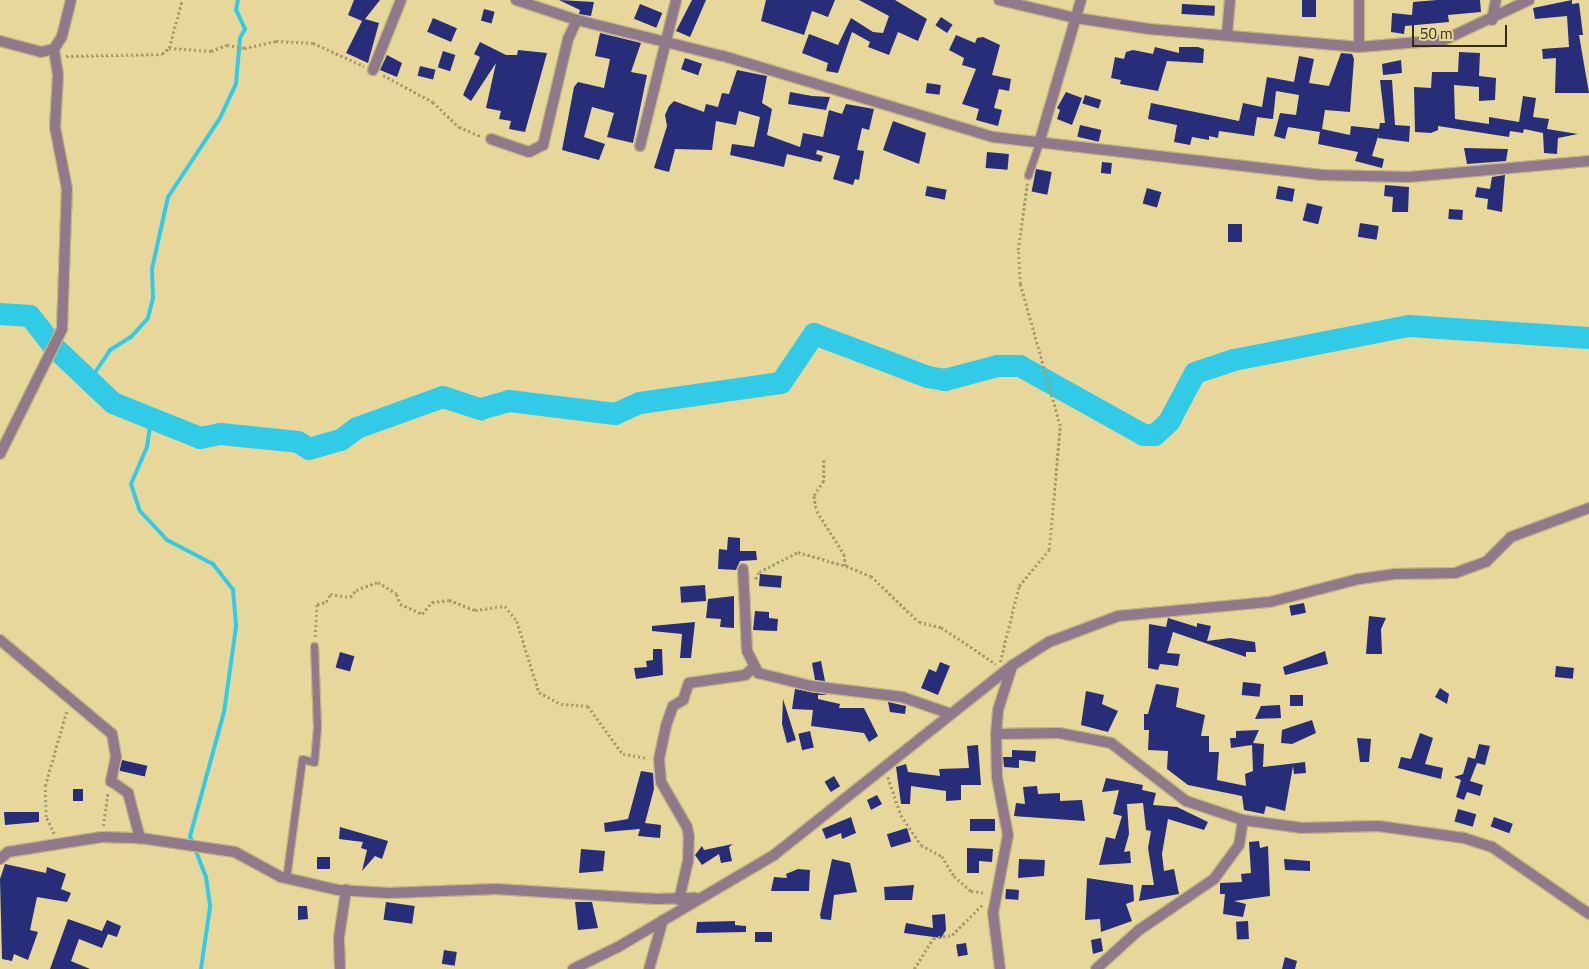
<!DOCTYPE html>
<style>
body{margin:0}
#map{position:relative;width:1589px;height:969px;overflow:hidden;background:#e8d79b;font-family:"Titillium Web",sans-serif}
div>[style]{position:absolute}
.stream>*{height:4px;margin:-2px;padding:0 2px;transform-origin:2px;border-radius:2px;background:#31cbe8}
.river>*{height:22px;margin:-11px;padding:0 11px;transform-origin:11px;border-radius:11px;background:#31cbe8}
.building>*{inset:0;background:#272d78;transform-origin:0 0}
.path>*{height:2.5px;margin-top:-1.25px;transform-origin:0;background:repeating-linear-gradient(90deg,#a99c6c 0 2.5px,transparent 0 5px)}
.roads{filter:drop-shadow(1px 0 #c4b580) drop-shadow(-1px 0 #c4b580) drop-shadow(0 1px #c4b580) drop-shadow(0 -1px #c4b580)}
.lane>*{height:7px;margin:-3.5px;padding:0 3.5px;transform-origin:3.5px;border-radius:3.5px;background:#8f798a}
.street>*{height:10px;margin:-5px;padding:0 5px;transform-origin:5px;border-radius:5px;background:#8f798a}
span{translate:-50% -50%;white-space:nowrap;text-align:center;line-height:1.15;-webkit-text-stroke:5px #e8d79b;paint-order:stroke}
.scale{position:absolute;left:1412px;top:25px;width:95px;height:22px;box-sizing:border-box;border:2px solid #332d15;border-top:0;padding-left:6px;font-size:15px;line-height:18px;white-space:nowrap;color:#332d15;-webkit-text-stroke:4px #e8d79b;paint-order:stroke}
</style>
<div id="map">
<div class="stream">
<div style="left:90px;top:380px;width:36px;rotate:-56deg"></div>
<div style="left:110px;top:350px;width:25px;rotate:-32deg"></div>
<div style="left:131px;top:337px;width:25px;rotate:-48deg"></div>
<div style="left:148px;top:318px;width:21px;rotate:-76deg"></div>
<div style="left:153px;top:298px;width:29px;rotate:-92deg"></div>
<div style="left:152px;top:269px;width:74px;rotate:-77.5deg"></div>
<div style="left:168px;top:197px;width:95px;rotate:-56.6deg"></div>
<div style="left:220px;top:118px;width:38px;rotate:-65deg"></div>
<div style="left:236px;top:83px;width:45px;rotate:-84.9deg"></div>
<div style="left:240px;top:38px;width:10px;rotate:-61deg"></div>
<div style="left:245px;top:29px;width:21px;rotate:-115deg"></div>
<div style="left:236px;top:10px;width:10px;rotate:-79deg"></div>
<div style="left:151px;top:419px;width:28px;rotate:98deg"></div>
<div style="left:147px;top:447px;width:40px;rotate:113.4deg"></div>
<div style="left:131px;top:484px;width:28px;rotate:72deg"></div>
<div style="left:140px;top:511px;width:40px;rotate:47deg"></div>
<div style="left:167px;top:540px;width:52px;rotate:27.6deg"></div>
<div style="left:213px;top:564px;width:33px;rotate:52deg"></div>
<div style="left:233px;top:590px;width:37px;rotate:85deg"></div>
<div style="left:236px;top:627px;width:86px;rotate:98deg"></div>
<div style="left:224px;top:712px;width:129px;rotate:105.3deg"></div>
<div style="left:190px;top:836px;width:44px;rotate:68.7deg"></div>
<div style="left:206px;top:877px;width:30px;rotate:82deg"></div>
<div style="left:210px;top:907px;width:63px;rotate:98.3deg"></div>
</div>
<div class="river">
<div style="left:0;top:314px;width:30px;rotate:4deg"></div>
<div style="left:30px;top:316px;width:39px;rotate:52deg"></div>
<div style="left:54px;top:347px;width:81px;rotate:43.5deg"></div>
<div style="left:113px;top:403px;width:94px;rotate:21.9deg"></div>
<div style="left:200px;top:438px;width:21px;rotate:-11deg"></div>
<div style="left:221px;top:434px;width:77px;rotate:5.9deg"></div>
<div style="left:298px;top:442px;width:13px;rotate:32deg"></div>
<div style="left:309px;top:449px;width:33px;rotate:-16deg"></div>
<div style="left:341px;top:440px;width:20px;rotate:-37deg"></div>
<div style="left:357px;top:428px;width:91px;rotate:-19.8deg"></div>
<div style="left:443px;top:397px;width:40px;rotate:18deg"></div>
<div style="left:481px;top:409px;width:29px;rotate:-16deg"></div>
<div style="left:509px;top:401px;width:107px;rotate:7deg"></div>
<div style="left:615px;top:414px;width:27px;rotate:-24deg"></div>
<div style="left:640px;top:403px;width:142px;rotate:-8.1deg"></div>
<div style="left:781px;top:383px;width:59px;rotate:-56deg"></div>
<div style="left:814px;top:334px;width:122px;rotate:20.7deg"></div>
<div style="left:928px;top:377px;width:17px;rotate:10deg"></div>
<div style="left:945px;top:380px;width:55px;rotate:-14.8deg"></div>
<div style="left:998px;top:366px;width:22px"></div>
<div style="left:1020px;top:366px;width:142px;rotate:29.1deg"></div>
<div style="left:1144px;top:435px;width:11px"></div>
<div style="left:1155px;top:435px;width:19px;rotate:-43deg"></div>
<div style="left:1169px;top:422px;width:55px;rotate:-62deg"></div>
<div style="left:1195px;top:373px;width:41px;rotate:-18.4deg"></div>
<div style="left:1234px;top:360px;width:178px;rotate:-11deg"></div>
<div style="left:1409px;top:326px;width:180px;rotate:3.8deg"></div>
</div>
<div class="building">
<div style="clip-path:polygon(354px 0,380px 0,365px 19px,379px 23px,368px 63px,346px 53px,362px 21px,348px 15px)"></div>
<div style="clip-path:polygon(559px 0,594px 2px,591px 16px,579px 14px,580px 10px)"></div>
<div style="clip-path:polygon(692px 0,706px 0,690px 37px,676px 31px)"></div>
<div style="clip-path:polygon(766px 0,835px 0,828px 17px,812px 11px,804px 35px,761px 21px)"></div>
<div style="clip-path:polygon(859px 0,895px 0,927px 19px,918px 41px,898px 32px,889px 55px,868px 47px,870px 42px,852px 32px,838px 73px,826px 71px,828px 63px,802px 53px,809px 34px,838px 45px,851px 18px,873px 32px,883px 33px,889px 16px)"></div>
<div style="left:1302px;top:0;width:14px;height:17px"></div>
<div style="clip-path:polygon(1437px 0,1480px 0,1481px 12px,1448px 15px,1449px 22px,1405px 26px,1404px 34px,1391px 32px,1392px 13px,1412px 15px,1413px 2px)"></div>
<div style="clip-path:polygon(1572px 0,1572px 4px,1579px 3px,1583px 35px,1579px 35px,1589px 93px,1555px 93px,1556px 58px,1543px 59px,1542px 49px,1569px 47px,1567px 16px,1535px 19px,1533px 8px)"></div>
<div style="left:640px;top:4px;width:24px;height:16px;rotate:22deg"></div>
<div style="left:1182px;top:4px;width:33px;height:10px;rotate:3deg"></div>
<div style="left:484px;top:9px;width:11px;height:12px;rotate:15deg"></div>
<div style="left:941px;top:17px;width:14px;height:10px;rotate:34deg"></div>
<div style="left:433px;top:18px;width:26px;height:15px;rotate:23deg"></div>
<div style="clip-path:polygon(600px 33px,641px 43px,631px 72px,647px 75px,633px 143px,607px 137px,614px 113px,592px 107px,584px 137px,605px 144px,599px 160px,562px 150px,574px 87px,578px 82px,604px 88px,610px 59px,595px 56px)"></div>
<div style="clip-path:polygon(956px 35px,975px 43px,977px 38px,983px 37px,1000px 45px,992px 75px,1011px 79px,1009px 91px,999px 89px,994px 108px,1002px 110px,998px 126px,976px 120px,979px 109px,962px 104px,976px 69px,962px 65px,964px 58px,949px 50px)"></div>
<div style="clip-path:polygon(480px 42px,506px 55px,517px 55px,518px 50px,547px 53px,525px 132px,509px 129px,511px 121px,499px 119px,501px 111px,486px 108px,496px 63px,471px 101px,463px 95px,480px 57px,474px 54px)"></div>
<div style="clip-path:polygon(1155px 47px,1179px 53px,1179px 47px,1198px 47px,1204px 49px,1203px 63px,1167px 61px,1158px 91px,1120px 84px,1121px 80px,1111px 78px,1115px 57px,1124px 59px,1126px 52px,1133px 50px,1153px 54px)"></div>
<div style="left:443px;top:51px;width:13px;height:17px;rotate:18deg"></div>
<div style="clip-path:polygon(1459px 52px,1480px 53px,1479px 76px,1496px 78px,1495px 100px,1479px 101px,1479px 87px,1454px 85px,1455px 119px,1489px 124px,1489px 117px,1519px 122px,1523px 96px,1536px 98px,1533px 117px,1549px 119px,1547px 129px,1578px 134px,1558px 138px,1557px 154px,1544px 153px,1543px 133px,1524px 129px,1523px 133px,1510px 131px,1509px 137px,1438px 126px,1438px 130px,1431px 133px,1415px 132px,1414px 87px,1431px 88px,1432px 72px,1458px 72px)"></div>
<div style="clip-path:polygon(1341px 53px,1352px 54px,1354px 59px,1350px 112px,1325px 110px,1322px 129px,1350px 135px,1351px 126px,1379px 129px,1380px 123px,1385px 123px,1380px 80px,1392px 80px,1395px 125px,1410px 126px,1409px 142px,1378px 138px,1379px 133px,1372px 156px,1384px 159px,1382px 168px,1355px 161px,1358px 152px,1318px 144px,1320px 132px,1288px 127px,1285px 139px,1274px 136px,1280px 113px,1296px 115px,1299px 95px,1276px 91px,1273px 119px,1257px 117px,1254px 136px,1219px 131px,1218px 138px,1209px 136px,1209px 140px,1192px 137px,1190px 145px,1174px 142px,1177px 125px,1148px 119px,1151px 103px,1239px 121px,1243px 103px,1262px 107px,1267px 77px,1294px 82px,1299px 56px,1314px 59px,1309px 83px,1329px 86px)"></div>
<div style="clip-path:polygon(387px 55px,402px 63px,397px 77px,380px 70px)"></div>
<div style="left:685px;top:58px;width:18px;height:12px;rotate:19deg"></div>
<div style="clip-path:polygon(1401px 60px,1402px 73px,1383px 75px,1382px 64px)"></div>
<div style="left:420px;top:66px;width:16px;height:10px;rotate:14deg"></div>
<div style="clip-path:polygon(737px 70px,767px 76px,762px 103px,772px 109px,767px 135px,800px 147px,803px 133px,823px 137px,829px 110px,842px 114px,846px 104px,874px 109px,869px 130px,862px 128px,857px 150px,864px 151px,859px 180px,855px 179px,853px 185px,833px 179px,840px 156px,817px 150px,816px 154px,823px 156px,821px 162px,787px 154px,784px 167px,730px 155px,732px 144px,754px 147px,760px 117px,739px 111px,736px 125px,716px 121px,712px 150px,675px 149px,669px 172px,654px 168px,667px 126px,665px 115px,669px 106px,674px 101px,704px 112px,706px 104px,718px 107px,722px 93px,729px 94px)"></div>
<div style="left:927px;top:83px;width:14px;height:10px;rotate:8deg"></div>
<div style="clip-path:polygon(790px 92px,812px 96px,830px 97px,826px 110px,788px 104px)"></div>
<div style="clip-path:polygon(1066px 92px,1082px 98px,1072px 125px,1057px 119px,1060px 110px,1057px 108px)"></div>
<div style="left:1085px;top:95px;width:17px;height:9px;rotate:17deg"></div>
<div style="clip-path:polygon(893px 121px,926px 133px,919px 164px,883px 150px)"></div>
<div style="left:1080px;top:125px;width:22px;height:12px;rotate:13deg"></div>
<div style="clip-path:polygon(1464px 148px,1508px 149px,1506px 161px,1467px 164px)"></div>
<div style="left:987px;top:152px;width:22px;height:16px;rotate:5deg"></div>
<div style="left:1102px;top:162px;width:10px;height:11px;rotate:6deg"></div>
<div style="left:1036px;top:169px;width:16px;height:23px;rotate:11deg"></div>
<div style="clip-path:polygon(1505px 175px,1502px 212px,1487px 209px,1488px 199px,1475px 197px,1477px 187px,1490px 189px,1492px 177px)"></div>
<div style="clip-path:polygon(1385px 185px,1409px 187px,1408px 212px,1392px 212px,1393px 197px,1384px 196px)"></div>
<div style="left:927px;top:186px;width:20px;height:10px;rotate:11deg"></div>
<div style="left:1278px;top:186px;width:17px;height:13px;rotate:10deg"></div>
<div style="left:1147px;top:188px;width:15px;height:16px;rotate:16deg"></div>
<div style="left:1307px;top:203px;width:16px;height:18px;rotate:14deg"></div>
<div style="left:1449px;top:209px;width:14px;height:10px;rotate:4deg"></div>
<div style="left:1360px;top:223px;width:19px;height:14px;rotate:9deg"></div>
<div style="left:1228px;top:224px;width:14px;height:18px"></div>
<div style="clip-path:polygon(728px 537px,740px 538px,740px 551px,756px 551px,757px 560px,740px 561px,736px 570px,718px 569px,719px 549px,727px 550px)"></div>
<div style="left:760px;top:574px;width:22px;height:12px;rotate:5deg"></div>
<div style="left:705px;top:585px;width:16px;height:25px;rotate:86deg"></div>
<div style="clip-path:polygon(734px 596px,734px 628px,720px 627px,721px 619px,706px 618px,708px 599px)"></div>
<div style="left:1304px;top:603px;width:10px;height:15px;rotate:79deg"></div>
<div style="clip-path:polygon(755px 611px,769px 612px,769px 618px,778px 619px,777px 631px,753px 630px)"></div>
<div style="clip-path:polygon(1369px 616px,1386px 618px,1381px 629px,1382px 654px,1366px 654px)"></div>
<div style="clip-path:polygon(1168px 618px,1197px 627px,1197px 623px,1211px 626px,1207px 641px,1230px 638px,1255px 642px,1256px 652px,1246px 652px,1246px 657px,1173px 632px,1167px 653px,1180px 654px,1178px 666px,1160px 664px,1158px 670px,1148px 668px,1149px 624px,1166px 627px)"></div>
<div style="clip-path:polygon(695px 622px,691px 658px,680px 658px,682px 634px,652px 631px,652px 626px)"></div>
<div style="clip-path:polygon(653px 649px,662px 649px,663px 675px,636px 679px,634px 668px,647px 667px,646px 661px,653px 660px)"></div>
<div style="clip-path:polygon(1325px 651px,1328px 664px,1285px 675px,1283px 667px)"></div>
<div style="left:340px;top:652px;width:15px;height:16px;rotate:16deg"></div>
<div style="clip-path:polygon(821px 661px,825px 681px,815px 680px,812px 663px)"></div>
<div style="clip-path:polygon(940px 662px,950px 666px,938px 695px,921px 688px,929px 669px,936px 672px)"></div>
<div style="left:1556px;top:666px;width:18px;height:11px;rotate:6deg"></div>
<div style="left:1243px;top:682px;width:18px;height:13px;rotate:6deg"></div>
<div style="clip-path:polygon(1156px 684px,1179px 688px,1176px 707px,1205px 715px,1201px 736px,1209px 736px,1209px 752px,1219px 752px,1217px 780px,1246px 786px,1245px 774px,1253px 771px,1252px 745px,1231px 748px,1230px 738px,1236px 738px,1236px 731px,1259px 730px,1253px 743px,1264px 744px,1263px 767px,1305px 762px,1306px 773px,1294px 774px,1293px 766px,1285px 811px,1266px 806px,1264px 814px,1244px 810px,1242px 796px,1188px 785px,1167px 769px,1168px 751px,1148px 750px,1149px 730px,1144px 730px,1144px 714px,1148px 714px)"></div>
<div style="clip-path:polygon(1440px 688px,1449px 694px,1447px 704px,1435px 697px)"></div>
<div style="clip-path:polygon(795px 689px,828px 695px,818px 695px,818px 699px,840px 704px,839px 708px,864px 708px,878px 736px,869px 742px,864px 733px,811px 726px,813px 710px,792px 709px)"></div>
<div style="clip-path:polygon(1086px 691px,1104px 695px,1102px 704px,1118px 711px,1108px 732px,1081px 725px)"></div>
<div style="left:1303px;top:695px;width:11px;height:13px;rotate:90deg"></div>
<div style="clip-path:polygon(783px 699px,796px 740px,787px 743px,782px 724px)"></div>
<div style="clip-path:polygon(888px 702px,906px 706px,905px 714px,890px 712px)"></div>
<div style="clip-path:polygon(1280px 705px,1281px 718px,1255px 719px,1261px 706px)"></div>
<div style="clip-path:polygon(1312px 720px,1316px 733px,1292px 744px,1281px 743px,1282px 730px)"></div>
<div style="left:810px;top:731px;width:17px;height:12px;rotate:77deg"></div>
<div style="clip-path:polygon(1420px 733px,1433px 738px,1425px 764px,1443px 768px,1441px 779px,1398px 768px,1401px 757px,1411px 759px)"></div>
<div style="clip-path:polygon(1357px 738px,1371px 739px,1369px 762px,1360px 762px)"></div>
<div style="clip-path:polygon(1479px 744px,1490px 746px,1485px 765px,1477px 763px,1470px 781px,1483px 785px,1480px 796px,1467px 792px,1464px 800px,1456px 797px,1461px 780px,1454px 777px,1463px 774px,1468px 757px,1475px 759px)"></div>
<div style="clip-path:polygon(978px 745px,981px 785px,961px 785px,961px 800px,946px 801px,946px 791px,911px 786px,910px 804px,901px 804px,896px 767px,906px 764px,908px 772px,940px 776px,939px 769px,969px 768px,967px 746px)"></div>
<div style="clip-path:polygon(1012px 750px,1036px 751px,1035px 762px,1019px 760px,1019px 768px,1004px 767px,1003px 757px,1012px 757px)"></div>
<div style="left:122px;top:760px;width:26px;height:11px;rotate:13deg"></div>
<div style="clip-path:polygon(641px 771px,653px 773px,654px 789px,645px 823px,661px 825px,660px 838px,638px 836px,640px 829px,605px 832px,604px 823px,628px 819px)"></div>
<div style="left:834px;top:776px;width:12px;height:11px;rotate:59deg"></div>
<div style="clip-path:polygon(1106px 778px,1143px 785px,1142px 790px,1156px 793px,1153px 805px,1177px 807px,1208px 822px,1204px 830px,1168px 819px,1162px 854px,1164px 871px,1174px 869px,1179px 894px,1139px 901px,1142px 885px,1154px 885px,1148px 848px,1151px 831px,1146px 830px,1143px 803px,1127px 804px,1129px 834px,1124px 852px,1130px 851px,1131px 863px,1099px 865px,1106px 837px,1115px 839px,1122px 816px,1113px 814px,1119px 790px,1102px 792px)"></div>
<div style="clip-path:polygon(1037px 786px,1038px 794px,1060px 793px,1060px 801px,1082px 800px,1085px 821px,1014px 816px,1016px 803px,1025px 804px,1023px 787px)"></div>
<div style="left:73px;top:789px;width:10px;height:12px"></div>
<div style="clip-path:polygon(877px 795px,882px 804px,871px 810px,867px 800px)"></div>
<div style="left:1458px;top:809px;width:19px;height:13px;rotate:16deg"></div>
<div style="clip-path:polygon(4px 812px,39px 812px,39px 822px,5px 825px)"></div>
<div style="clip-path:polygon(851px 817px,856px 833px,842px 839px,841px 833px,826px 839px,822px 829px)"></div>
<div style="left:1494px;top:817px;width:20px;height:10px;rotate:20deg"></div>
<div style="left:970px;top:819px;width:25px;height:12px"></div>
<div style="clip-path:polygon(340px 827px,388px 841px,382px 859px,375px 856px,362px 871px,367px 850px,361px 848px,363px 842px,339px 839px)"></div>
<div style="left:907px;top:828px;width:14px;height:21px;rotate:73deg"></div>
<div style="clip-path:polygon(1259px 841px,1260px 848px,1268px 846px,1270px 896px,1234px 901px,1246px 904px,1243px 917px,1223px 914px,1225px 894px,1220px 894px,1220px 883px,1242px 882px,1241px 874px,1251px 873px,1249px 842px)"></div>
<div style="clip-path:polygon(733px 844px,729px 847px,732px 861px,721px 863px,719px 854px,702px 865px,695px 855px,702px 846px,704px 850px)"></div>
<div style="clip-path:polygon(967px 848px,993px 849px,992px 862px,979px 861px,979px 873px,967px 873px)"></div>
<div style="clip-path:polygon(581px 849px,605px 851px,603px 871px,579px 873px)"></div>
<div style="left:317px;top:857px;width:13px;height:12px"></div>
<div style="clip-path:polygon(832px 859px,850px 863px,857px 892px,834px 895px,831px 920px,821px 919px,820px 915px)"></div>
<div style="clip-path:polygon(1019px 859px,1045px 860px,1044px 876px,1018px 878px)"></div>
<div style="clip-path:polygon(1284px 859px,1310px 861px,1310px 871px,1285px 870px)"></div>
<div style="clip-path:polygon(5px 864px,46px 873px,47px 867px,66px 874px,61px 889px,71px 893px,67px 902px,37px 897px,30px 930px,38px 932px,28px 960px,14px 954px,12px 961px,2px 959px,0 879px)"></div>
<div style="clip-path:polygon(798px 869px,810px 870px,809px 891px,771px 891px,774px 877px,787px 878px,786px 874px)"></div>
<div style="clip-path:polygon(1087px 878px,1133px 885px,1134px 901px,1126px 904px,1132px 921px,1101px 932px,1100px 919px,1085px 920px)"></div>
<div style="clip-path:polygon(914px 885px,912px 900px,885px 900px,884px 887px)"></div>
<div style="left:1006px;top:889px;width:13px;height:10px;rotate:4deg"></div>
<div style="left:386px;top:902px;width:29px;height:18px;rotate:8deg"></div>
<div style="clip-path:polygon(575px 902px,592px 902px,598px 928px,578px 930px)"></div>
<div style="clip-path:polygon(298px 906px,307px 906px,308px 919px,298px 920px)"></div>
<div style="clip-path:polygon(945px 914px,946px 930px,941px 938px,904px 933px,906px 923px,933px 928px,932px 915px)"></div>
<div style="clip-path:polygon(68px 919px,102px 931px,107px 920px,121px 926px,117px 937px,108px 934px,102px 948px,79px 939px,71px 961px,90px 969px,50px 969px)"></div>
<div style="clip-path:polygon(735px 921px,735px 925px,746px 926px,746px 932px,696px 933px,697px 922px)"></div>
<div style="left:1248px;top:921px;width:18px;height:12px;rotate:87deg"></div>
<div style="left:755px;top:932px;width:17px;height:10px"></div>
<div style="clip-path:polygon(1101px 938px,1103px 951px,1093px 954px,1091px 940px)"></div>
<div style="left:966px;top:943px;width:12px;height:10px;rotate:81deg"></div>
<div style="left:444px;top:950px;width:13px;height:14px;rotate:9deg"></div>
<div style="clip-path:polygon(1285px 957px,1297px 961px,1295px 969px,1282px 969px)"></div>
</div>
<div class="path">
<div style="left:169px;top:48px;width:42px;rotate:4.1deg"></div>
<div style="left:211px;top:51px;width:17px;rotate:-21deg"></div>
<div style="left:227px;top:45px;width:17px;rotate:10deg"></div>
<div style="left:244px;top:48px;width:33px;rotate:-12deg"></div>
<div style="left:276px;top:41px;width:37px;rotate:3deg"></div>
<div style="left:313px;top:43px;width:56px;rotate:24.3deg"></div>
<div style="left:66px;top:56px;width:96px;rotate:-1.2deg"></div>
<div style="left:162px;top:54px;width:9px;rotate:-41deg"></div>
<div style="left:169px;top:48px;width:50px;rotate:-74.8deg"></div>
<div style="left:383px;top:75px;width:57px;rotate:28.4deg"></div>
<div style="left:433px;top:102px;width:36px;rotate:44deg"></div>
<div style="left:459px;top:127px;width:23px;rotate:23deg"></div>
<div style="left:824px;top:460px;width:21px;rotate:90deg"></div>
<div style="left:824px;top:481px;width:18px;rotate:124deg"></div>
<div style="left:814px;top:496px;width:15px;rotate:79deg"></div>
<div style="left:817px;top:511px;width:51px;rotate:57.9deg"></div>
<div style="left:844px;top:554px;width:12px;rotate:81deg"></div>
<div style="left:846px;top:566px;width:27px;rotate:22deg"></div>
<div style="left:871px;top:576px;width:66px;rotate:43.8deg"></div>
<div style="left:919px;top:622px;width:23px;rotate:13deg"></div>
<div style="left:941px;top:627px;width:66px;rotate:33.9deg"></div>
<div style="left:755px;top:579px;width:8px;rotate:-60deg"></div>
<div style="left:759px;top:572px;width:44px;rotate:-27.1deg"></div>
<div style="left:798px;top:552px;width:50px;rotate:16.3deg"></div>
<div style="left:315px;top:637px;width:33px;rotate:-87deg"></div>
<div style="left:317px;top:604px;width:9px;rotate:-13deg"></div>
<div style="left:326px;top:602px;width:9px;rotate:-63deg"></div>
<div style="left:330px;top:594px;width:20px;rotate:9deg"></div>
<div style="left:350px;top:597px;width:9px;rotate:-49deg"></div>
<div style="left:356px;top:590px;width:23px;rotate:-20deg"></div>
<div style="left:378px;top:582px;width:22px;rotate:32deg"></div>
<div style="left:397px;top:594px;width:10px;rotate:73deg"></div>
<div style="left:400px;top:604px;width:24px;rotate:24deg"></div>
<div style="left:422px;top:614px;width:16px;rotate:-50deg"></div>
<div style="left:432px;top:602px;width:17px;rotate:-7deg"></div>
<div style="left:449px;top:600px;width:28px;rotate:21deg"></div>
<div style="left:475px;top:610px;width:30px;rotate:-8deg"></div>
<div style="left:505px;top:606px;width:19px;rotate:51deg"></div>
<div style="left:517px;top:621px;width:74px;rotate:72.8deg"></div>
<div style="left:539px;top:692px;width:25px;rotate:29deg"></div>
<div style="left:561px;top:704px;width:27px;rotate:4deg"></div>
<div style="left:588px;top:706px;width:59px;rotate:53.9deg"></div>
<div style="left:623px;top:754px;width:25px;rotate:9deg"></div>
<div style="left:1000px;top:662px;width:78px;rotate:-76deg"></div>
<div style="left:1019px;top:586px;width:47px;rotate:-50.2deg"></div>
<div style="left:1049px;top:550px;width:124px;rotate:-84.9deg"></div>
<div style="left:1060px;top:426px;width:148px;rotate:-105.7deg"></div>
<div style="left:1020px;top:284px;width:34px;rotate:-93deg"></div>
<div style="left:1018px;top:250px;width:67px;rotate:-82.2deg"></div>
<div style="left:888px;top:777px;width:40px;rotate:71.1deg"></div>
<div style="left:901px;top:815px;width:36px;rotate:56deg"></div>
<div style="left:921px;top:845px;width:24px;rotate:28deg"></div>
<div style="left:942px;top:856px;width:23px;rotate:59deg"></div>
<div style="left:954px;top:876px;width:23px;rotate:41deg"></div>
<div style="left:971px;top:891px;width:15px;rotate:8deg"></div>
<div style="left:103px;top:826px;width:34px;rotate:-82deg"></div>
<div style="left:54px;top:834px;width:19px;rotate:-115deg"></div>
<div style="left:46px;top:817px;width:31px;rotate:-92deg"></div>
<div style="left:45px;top:786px;width:79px;rotate:-73.9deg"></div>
<div style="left:914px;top:969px;width:36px;rotate:-58deg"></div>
<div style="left:933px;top:938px;width:19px;rotate:-9deg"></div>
<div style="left:952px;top:935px;width:44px;rotate:-45deg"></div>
</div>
<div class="roads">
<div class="lane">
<div style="left:1028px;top:175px;width:37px;rotate:-71deg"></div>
<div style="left:286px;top:879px;width:121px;rotate:-82.4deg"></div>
<div style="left:302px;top:759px;width:12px;rotate:14deg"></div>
<div style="left:314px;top:762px;width:35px;rotate:-85deg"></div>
<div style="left:317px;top:727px;width:81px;rotate:-92.1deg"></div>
</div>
<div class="street">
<div style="left:516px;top:0;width:64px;rotate:18.2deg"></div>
<div style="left:577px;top:20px;width:150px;rotate:13.9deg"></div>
<div style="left:723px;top:56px;width:282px;rotate:16.7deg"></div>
<div style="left:993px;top:137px;width:331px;rotate:6.6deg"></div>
<div style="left:1322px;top:175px;width:87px;rotate:1.3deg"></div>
<div style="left:1409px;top:177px;width:181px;rotate:-5.1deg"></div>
<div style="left:999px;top:0;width:79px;rotate:13.2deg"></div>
<div style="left:1076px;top:18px;width:74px;rotate:8.6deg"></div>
<div style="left:1149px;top:29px;width:211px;rotate:4.9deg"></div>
<div style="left:1359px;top:47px;width:85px;rotate:-4.7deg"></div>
<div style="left:1444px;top:40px;width:94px;rotate:-25.2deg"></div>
<div style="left:1492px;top:20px;width:20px;rotate:-79deg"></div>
<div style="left:1227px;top:34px;width:34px;rotate:-85deg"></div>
<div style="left:0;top:41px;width:42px;rotate:15deg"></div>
<div style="left:41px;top:52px;width:13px;rotate:-13deg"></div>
<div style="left:54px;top:49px;width:15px;rotate:-58deg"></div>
<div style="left:62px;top:36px;width:37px;rotate:-76deg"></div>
<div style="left:1359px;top:47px;width:47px;rotate:-90deg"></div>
<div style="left:373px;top:70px;width:75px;rotate:-68.2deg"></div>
<div style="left:491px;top:139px;width:40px;rotate:18.9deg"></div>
<div style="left:529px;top:152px;width:16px;rotate:-27deg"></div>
<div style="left:543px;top:145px;width:109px;rotate:-76.7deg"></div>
<div style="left:568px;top:39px;width:21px;rotate:-65deg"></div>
<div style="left:1040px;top:140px;width:146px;rotate:-73.7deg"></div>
<div style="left:640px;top:146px;width:150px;rotate:-76.1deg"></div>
<div style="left:0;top:454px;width:140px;rotate:-63.6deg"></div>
<div style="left:62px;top:329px;width:140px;rotate:-88deg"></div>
<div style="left:67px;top:189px;width:63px;rotate:-101deg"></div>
<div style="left:55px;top:127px;width:52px;rotate:-86.7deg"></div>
<div style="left:58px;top:75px;width:26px;rotate:-99deg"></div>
<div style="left:743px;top:569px;width:82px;rotate:87.2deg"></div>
<div style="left:747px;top:651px;width:25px;rotate:63deg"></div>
<div style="left:758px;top:673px;width:55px;rotate:13.8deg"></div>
<div style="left:811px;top:686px;width:92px;rotate:6.9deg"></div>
<div style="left:902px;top:697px;width:52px;rotate:19.1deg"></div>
<div style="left:0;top:640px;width:146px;rotate:40deg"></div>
<div style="left:112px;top:734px;width:23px;rotate:80deg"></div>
<div style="left:116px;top:757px;width:25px;rotate:102deg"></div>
<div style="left:111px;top:781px;width:21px;rotate:35deg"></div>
<div style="left:128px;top:793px;width:47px;rotate:75.1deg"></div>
<div style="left:996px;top:734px;width:63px;rotate:-0.9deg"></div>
<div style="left:1059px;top:733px;width:53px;rotate:10.9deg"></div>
<div style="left:1111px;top:743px;width:95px;rotate:37.7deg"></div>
<div style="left:1186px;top:801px;width:60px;rotate:18.4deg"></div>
<div style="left:1243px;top:820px;width:60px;rotate:7.7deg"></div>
<div style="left:1302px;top:828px;width:76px;rotate:-1.5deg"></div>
<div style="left:1378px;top:826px;width:87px;rotate:7.9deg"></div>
<div style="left:1464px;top:838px;width:29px;rotate:18deg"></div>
<div style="left:1492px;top:847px;width:118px;rotate:34.6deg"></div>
<div style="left:0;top:859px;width:11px;rotate:-41deg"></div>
<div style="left:8px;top:852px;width:95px;rotate:-9.1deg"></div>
<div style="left:102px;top:837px;width:38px;rotate:2deg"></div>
<div style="left:140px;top:838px;width:96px;rotate:8.4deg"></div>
<div style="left:235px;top:852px;width:52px;rotate:28.5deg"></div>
<div style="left:281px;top:877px;width:58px;rotate:12.8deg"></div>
<div style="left:338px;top:890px;width:51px;rotate:3.4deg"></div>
<div style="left:389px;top:893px;width:107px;rotate:-2.1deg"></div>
<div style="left:496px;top:889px;width:161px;rotate:3.6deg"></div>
<div style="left:657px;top:899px;width:38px;rotate:-2deg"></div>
<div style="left:679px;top:900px;width:39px;rotate:-77deg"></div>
<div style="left:688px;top:862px;width:25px;rotate:-88deg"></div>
<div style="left:689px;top:837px;width:10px;rotate:-101deg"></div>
<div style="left:687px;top:827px;width:52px;rotate:-120deg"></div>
<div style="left:661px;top:782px;width:23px;rotate:-95deg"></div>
<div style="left:659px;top:759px;width:34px;rotate:-78deg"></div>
<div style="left:666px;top:726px;width:21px;rotate:-71deg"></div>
<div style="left:673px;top:706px;width:12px;rotate:-31deg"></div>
<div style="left:683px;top:700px;width:18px;rotate:-71deg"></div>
<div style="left:689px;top:683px;width:57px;rotate:-8.1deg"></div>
<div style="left:745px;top:675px;width:11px;rotate:-41deg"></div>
<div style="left:340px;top:969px;width:32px;rotate:-92deg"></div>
<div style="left:339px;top:937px;width:48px;rotate:-81.5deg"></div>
<div style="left:573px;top:969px;width:50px;rotate:-26.1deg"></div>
<div style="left:618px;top:947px;width:181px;rotate:-30.5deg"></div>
<div style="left:774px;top:855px;width:305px;rotate:-38.5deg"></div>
<div style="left:1013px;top:665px;width:43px;rotate:-32.6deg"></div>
<div style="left:1049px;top:642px;width:74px;rotate:-20.6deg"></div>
<div style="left:1118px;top:616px;width:153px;rotate:-5.3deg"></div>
<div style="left:1270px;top:602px;width:92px;rotate:-14.5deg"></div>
<div style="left:1359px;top:579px;width:37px;rotate:-8deg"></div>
<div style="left:1396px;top:574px;width:59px;rotate:-1deg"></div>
<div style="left:1455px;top:573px;width:33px;rotate:-20deg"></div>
<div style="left:1486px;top:562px;width:35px;rotate:-45deg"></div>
<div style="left:1511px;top:537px;width:83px;rotate:-20.4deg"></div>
<div style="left:649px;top:969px;width:51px;rotate:-74.1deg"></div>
<div style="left:1000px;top:969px;width:56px;rotate:-97.1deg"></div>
<div style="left:993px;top:913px;width:79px;rotate:-79.1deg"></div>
<div style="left:1008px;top:835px;width:58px;rotate:-100.9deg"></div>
<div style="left:997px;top:778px;width:44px;rotate:-91.3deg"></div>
<div style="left:996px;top:734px;width:24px;rotate:-85deg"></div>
<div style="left:998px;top:710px;width:46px;rotate:-72.3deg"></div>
<div style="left:1096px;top:969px;width:58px;rotate:-42.2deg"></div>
<div style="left:1139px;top:930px;width:91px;rotate:-34.2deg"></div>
<div style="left:1214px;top:879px;width:42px;rotate:-53.7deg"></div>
<div style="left:1239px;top:845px;width:25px;rotate:-81deg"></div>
</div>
</div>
<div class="scale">50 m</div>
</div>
